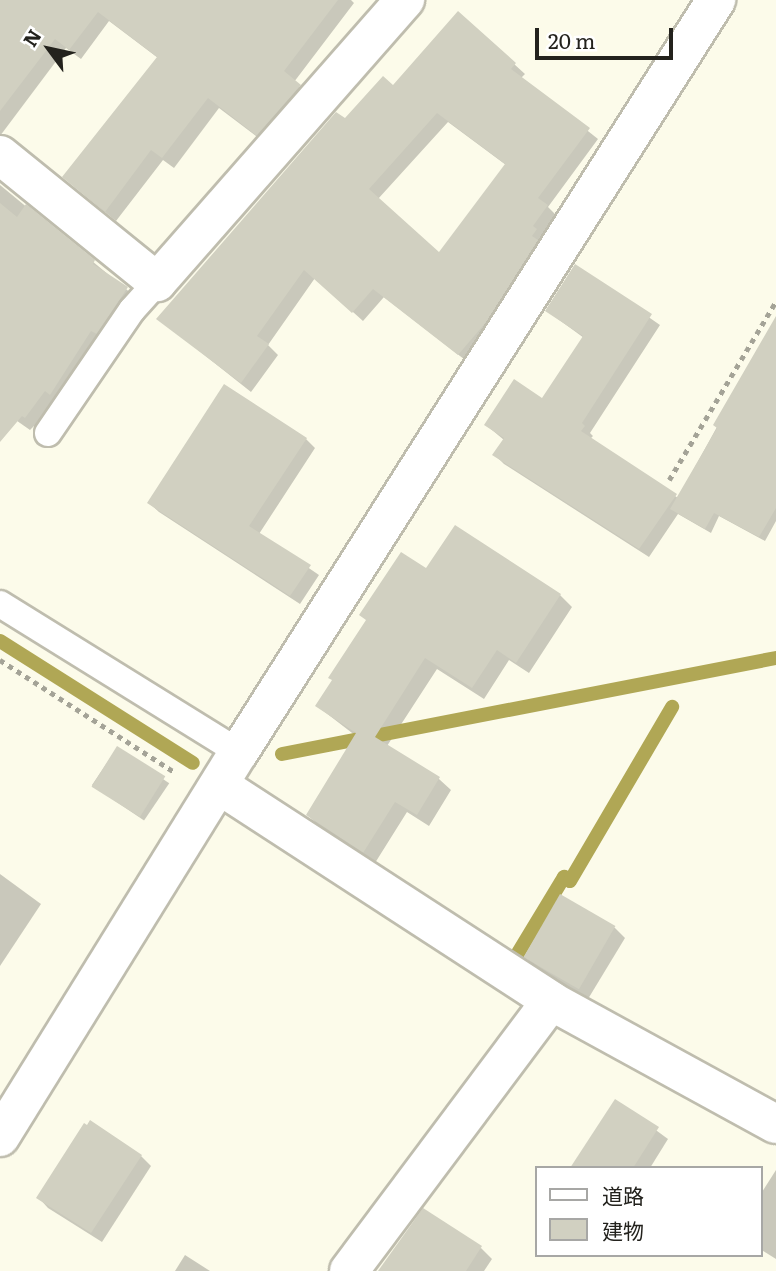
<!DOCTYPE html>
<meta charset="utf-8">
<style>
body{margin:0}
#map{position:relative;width:776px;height:1271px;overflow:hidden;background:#fcfbea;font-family:Literata,"Noto Sans JP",serif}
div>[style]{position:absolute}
.shadow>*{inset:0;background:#0003;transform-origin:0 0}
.stream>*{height:14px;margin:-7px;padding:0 7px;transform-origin:7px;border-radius:7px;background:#b0a755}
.building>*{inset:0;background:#d1d0c1;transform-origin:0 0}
.path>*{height:4.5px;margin-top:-2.25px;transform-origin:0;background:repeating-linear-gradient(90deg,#a4a397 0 5px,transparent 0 10px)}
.roads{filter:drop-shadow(2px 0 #bfbdae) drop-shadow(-2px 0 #bfbdae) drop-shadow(0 2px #bfbdae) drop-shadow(0 -2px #bfbdae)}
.service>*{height:26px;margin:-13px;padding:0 13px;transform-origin:13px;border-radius:13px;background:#fff}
.minor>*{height:38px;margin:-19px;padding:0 19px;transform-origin:19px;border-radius:19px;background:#fff}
span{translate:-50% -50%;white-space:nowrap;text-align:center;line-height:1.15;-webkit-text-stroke:5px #fff;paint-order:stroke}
.legend{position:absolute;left:535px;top:1166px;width:228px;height:91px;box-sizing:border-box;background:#fff;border:2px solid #a7a7a5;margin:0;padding:9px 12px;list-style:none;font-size:21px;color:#23221d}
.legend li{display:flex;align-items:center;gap:14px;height:35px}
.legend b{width:35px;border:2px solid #a7a7a5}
.north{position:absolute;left:14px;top:14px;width:70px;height:70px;-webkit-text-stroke:5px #fff;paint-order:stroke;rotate:303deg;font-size:19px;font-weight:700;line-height:28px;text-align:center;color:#23221d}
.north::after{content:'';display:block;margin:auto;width:24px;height:32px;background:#23221d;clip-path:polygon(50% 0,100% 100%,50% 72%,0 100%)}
.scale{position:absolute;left:535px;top:28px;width:138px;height:32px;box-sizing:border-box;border:4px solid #23221d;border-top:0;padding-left:9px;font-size:21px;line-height:24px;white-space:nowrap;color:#23221d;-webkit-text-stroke:5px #fff;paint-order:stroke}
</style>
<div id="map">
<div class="shadow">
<div style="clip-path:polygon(0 0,351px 0,354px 3px,294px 82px,311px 97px,268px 145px,219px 108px,174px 168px,163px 160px,116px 221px,75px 187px,158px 58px,109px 21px,81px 59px,66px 48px,0 136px)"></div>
<div style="clip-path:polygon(evenodd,459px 14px,525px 74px,521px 78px,598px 139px,548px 207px,557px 216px,542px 236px,546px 240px,469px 363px,384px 297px,363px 321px,315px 278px,268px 345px,278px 355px,251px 392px,159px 319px,345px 121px,393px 88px,459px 14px,448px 122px,506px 165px,439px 255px,378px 199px,448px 122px)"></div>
<div style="clip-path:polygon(0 185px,138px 299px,37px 428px,34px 426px,30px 430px,0 409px)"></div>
<div style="clip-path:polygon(575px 266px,660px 325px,590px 433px,593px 436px,590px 439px,678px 498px,776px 319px,776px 521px,765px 541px,719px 516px,711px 533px,678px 514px,649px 557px,504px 464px,495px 455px,504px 440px,486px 425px,543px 400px,584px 338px,547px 311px)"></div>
<div style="clip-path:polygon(306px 439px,315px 448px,259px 534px,319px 575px,300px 604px,159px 512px,149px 503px)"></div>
<div style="clip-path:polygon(427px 571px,560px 595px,572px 607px,529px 673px,509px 660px,484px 699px,437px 669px,387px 746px,439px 779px,451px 790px,429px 826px,407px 812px,375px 863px,320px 827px,308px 815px,356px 736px,317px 706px)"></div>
<div style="left:117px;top:748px;width:63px;height:45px;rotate:34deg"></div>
<div style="clip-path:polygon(0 874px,41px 904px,0 966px)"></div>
<div style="clip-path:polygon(561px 896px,615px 928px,625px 938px,588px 999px,536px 967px,525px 957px)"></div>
<div style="clip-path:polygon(616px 1101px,668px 1139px,650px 1168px,587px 1168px)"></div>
<div style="clip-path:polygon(141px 1156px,151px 1166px,102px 1242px,48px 1208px,38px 1197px)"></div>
<div style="clip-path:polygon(776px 1170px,776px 1259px,760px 1249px,760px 1195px)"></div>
<div style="clip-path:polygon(481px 1248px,492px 1259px,484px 1271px,382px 1271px)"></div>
<div style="clip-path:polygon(185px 1255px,210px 1271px,175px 1271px)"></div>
</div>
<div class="stream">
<div style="left:0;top:641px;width:228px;rotate:32.3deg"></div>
<div style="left:282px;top:754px;width:503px;rotate:-11deg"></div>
<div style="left:515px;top:958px;width:95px;rotate:-58.8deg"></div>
<div style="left:564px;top:877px;width:7px;rotate:34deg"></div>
<div style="left:570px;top:881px;width:202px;rotate:-59.6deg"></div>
</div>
<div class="building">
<div style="clip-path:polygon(0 0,338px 0,284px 71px,301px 85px,257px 136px,208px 98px,162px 158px,151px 150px,105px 212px,62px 177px,157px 57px,98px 12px,69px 50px,55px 39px,0 111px)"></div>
<div style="clip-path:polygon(evenodd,458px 11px,516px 63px,511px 69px,590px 128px,538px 198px,548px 205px,533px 226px,537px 229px,532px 236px,538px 240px,487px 321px,458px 355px,373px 289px,352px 313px,304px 270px,257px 336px,269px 344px,241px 383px,156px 319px,336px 112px,345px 118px,383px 76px,393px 85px,458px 11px,437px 113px,505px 164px,439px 252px,369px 189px,437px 113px)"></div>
<div style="clip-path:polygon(0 203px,17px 217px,26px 204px,95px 260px,93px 264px,128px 287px,97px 334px,91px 331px,50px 395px,45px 391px,25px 418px,22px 416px,0 442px)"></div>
<div style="clip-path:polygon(575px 264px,652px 314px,582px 423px,585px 426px,581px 431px,677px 494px,639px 549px,492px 455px,504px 438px,484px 425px,514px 379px,542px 398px,583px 336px,545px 311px)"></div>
<div style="clip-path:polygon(776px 316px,776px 508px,759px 537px,714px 513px,705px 529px,670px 509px,717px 428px,713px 425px)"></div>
<div style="clip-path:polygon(224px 384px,307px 438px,249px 526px,311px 565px,290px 596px,147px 503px)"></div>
<div style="clip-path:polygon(455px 525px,561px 594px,516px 663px,497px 650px,472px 688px,425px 658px,375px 737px,440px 777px,417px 815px,395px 802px,363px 853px,306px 815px,356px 733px,315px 706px,332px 680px,328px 678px,366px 620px,359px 615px,401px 552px,426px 568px)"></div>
<div style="left:117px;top:746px;width:57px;height:48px;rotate:32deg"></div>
<div style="left:560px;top:894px;width:64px;height:73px;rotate:30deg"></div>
<div style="clip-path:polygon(615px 1099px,659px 1127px,633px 1168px,570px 1168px)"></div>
<div style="clip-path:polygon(90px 1120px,142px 1155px,91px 1233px,36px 1198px,84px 1123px,87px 1125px)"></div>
<div style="clip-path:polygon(423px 1208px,482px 1246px,466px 1271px,378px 1271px)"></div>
</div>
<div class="path">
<div style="left:669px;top:480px;width:209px;rotate:-59.1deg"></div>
<div style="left:0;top:660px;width:209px;rotate:32.7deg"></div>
</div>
<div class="roads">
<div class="service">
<div style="left:48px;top:433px;width:149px;rotate:-55.7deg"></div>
<div style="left:132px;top:310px;width:38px;rotate:-48deg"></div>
<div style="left:0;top:604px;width:281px;rotate:31.8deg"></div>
</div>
<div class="minor">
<div style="left:0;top:155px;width:202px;rotate:39deg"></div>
<div style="left:157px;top:282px;width:376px;rotate:-48.7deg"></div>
<div style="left:219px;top:785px;width:396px;rotate:33deg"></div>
<div style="left:551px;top:1001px;width:256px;rotate:28.7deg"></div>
<div style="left:0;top:1137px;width:453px;rotate:-58.2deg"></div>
<div style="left:239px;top:752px;width:891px;rotate:-57.61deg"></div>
<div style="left:349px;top:1271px;width:337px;rotate:-53.2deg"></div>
</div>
</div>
<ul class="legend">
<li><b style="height:9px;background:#fff"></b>道路</li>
<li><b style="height:19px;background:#d1d0c1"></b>建物</li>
</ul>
<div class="north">N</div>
<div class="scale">20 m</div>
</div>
